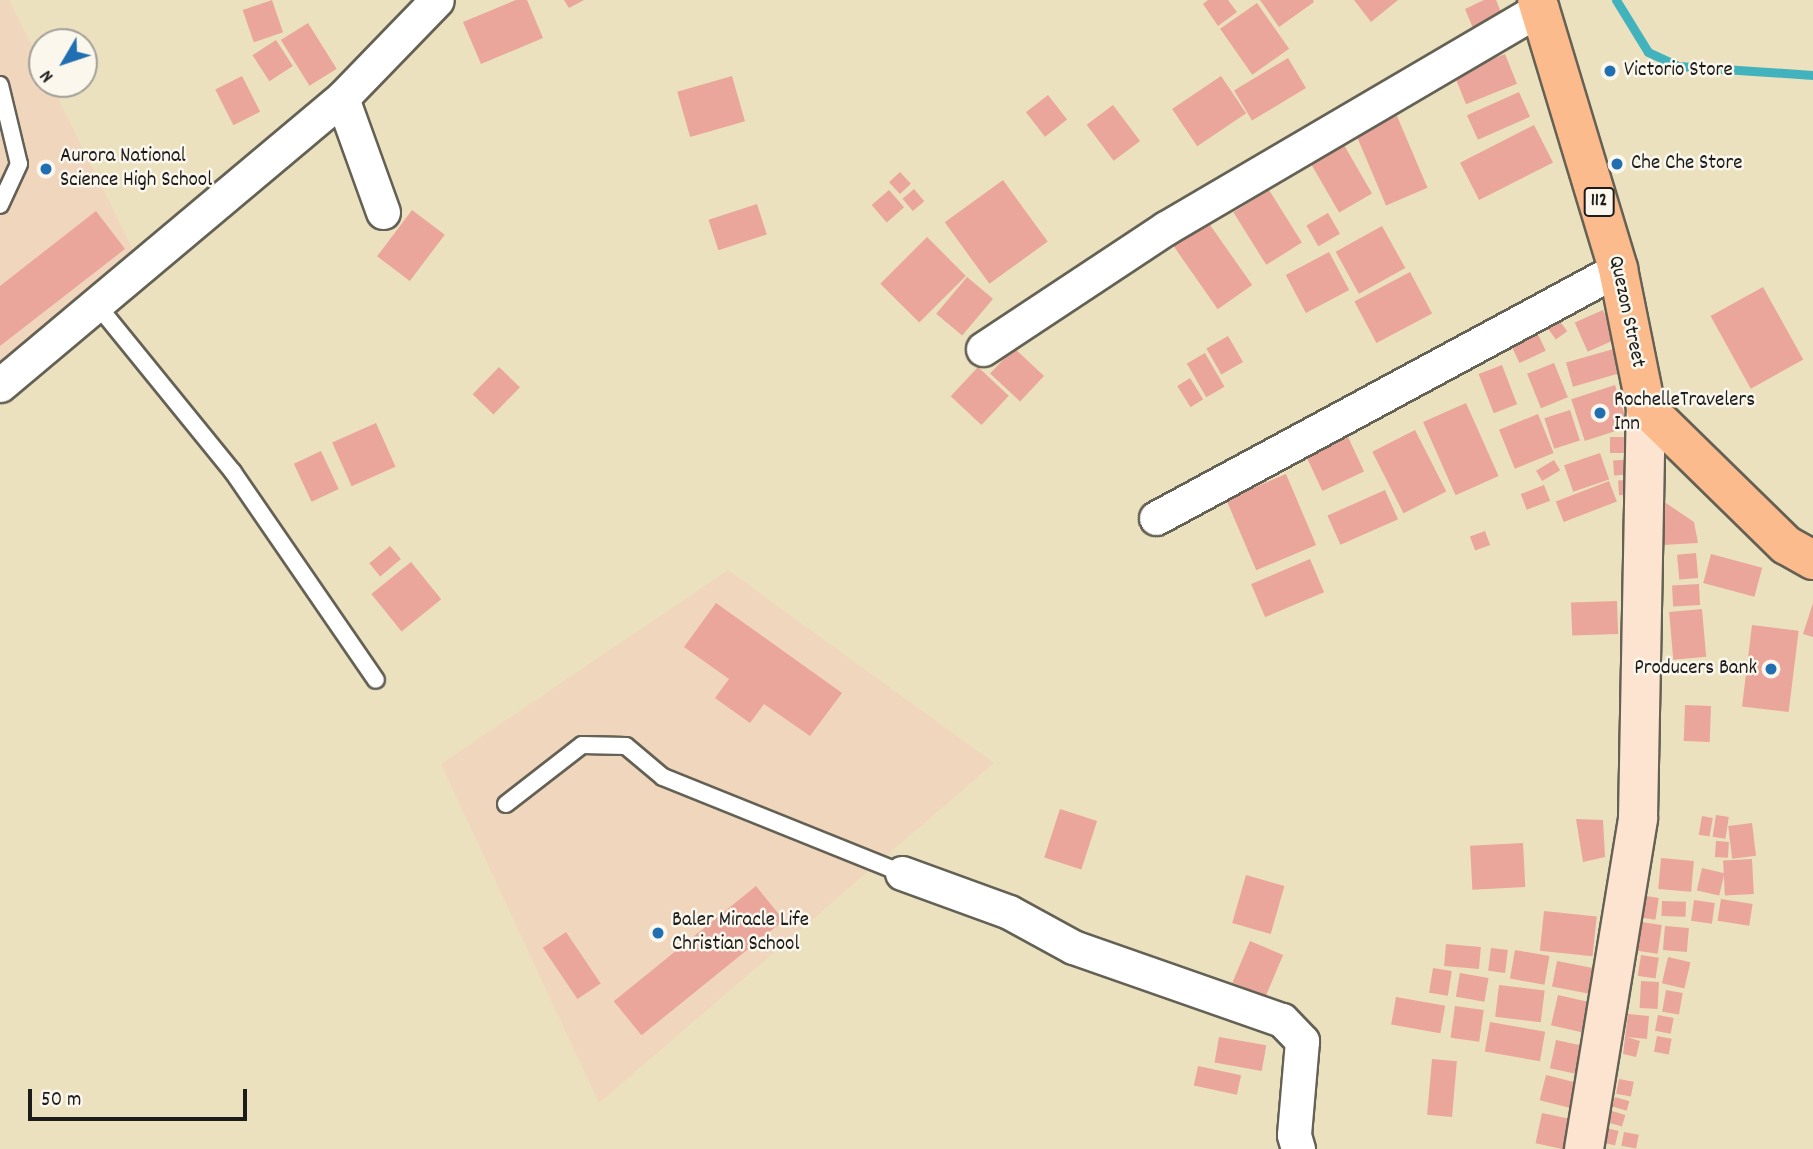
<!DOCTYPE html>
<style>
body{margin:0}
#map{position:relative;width:1813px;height:1149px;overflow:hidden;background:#ebe1bf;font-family:Dekko,sans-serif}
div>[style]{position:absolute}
.built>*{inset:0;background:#f0d6bc}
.stream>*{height:9px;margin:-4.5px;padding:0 4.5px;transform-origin:4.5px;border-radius:4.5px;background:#42b2bc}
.building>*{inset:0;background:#eaa69a;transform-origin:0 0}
.roads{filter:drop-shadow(2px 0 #646155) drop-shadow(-2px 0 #646155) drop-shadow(0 2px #646155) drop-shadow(0 -2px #646155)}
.lane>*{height:16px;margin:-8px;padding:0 8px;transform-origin:8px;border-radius:8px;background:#fff}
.street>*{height:33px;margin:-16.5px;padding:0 16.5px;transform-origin:16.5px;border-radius:16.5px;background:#fff}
.secondary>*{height:38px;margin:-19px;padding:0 19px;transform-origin:19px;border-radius:19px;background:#fde4d1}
.primary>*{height:38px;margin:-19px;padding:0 19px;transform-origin:19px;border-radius:19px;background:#fbbb8d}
.dots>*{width:19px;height:19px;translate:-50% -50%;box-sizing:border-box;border:4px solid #fbf7ec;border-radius:50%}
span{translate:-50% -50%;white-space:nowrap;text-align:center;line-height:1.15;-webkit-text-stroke:5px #fbf7ec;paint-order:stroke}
.shield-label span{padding:2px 5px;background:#fbf7ec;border:2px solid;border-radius:5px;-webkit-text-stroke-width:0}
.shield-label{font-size:19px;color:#1c1c1c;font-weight:700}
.poi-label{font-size:21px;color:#1c1c1c}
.left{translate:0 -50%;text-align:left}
.right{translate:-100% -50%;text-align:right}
.street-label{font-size:21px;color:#1c1c1c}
.north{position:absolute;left:28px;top:28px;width:70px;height:70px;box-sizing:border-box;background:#fbf7ec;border:2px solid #a29f99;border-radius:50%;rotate:231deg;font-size:19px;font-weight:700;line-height:28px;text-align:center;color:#1c1c1c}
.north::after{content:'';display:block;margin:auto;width:24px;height:32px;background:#1f6fb2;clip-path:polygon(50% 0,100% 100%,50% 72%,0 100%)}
.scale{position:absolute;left:28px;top:1089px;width:219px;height:32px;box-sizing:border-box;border:4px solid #1c1c1c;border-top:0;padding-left:9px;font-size:21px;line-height:24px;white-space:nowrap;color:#1c1c1c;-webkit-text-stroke:5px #fbf7ec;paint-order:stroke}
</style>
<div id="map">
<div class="built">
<div style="clip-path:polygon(0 0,9px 0,42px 66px,42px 84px,51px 84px,135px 254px,0 366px)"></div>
<div style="clip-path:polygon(728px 570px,994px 763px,599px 1103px,441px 764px)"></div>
</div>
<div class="stream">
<div style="left:1616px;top:0;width:61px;rotate:58.4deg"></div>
<div style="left:1648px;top:52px;width:33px;rotate:25deg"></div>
<div style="left:1678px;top:66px;width:135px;rotate:3.8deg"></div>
</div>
<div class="building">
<div style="left:272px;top:0;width:34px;height:31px;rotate:71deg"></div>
<div style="clip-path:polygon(516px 0,527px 0,543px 38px,481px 64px,463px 22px)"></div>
<div style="clip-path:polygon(564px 0,584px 0,569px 8px)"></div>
<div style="clip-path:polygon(1208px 0,1228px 0,1237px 12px,1218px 26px,1203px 4px)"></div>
<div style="clip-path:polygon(1260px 0,1313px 0,1314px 2px,1279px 27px)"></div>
<div style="clip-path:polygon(1354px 0,1398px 0,1371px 22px)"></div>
<div style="clip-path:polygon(1484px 0,1496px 0,1504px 20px,1475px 33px,1465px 9px)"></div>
<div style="left:1257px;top:3px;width:56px;height:45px;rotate:55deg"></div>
<div style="left:308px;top:23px;width:54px;height:32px;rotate:58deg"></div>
<div style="left:276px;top:40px;width:31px;height:28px;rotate:57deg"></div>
<div style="left:1505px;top:54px;width:32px;height:55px;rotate:68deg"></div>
<div style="left:1288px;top:58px;width:35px;height:63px;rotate:59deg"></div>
<div style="left:242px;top:76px;width:40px;height:30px;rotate:63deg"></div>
<div style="left:732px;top:76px;width:47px;height:57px;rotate:74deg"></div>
<div style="left:1221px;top:76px;width:45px;height:59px;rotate:56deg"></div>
<div style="left:1519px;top:92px;width:27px;height:57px;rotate:66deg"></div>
<div style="left:1048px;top:95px;width:31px;height:28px;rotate:52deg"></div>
<div style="left:1113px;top:105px;width:45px;height:33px;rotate:53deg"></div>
<div style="left:1397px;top:116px;width:78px;height:45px;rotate:67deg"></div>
<div style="left:1534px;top:125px;width:42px;height:83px;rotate:63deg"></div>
<div style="left:1344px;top:145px;width:56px;height:38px;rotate:60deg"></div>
<div style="left:900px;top:172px;width:16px;height:15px;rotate:47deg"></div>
<div style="left:1003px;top:180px;width:76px;height:72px;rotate:54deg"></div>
<div style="left:914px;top:189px;width:16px;height:15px;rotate:50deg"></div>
<div style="left:889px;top:190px;width:23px;height:23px;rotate:49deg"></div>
<div style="left:1269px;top:190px;width:62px;height:42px;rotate:58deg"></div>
<div style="left:757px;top:204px;width:32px;height:51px;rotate:72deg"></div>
<div style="left:412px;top:210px;width:41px;height:58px;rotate:37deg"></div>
<div style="clip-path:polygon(96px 211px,125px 249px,0 346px,0 286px)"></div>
<div style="left:1328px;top:213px;width:24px;height:25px;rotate:60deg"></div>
<div style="left:1208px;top:222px;width:77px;height:42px;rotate:55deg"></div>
<div style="left:1382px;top:226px;width:48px;height:53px;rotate:61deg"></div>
<div style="left:927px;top:237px;width:55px;height:66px;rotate:45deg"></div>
<div style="left:1329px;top:252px;width:43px;height:49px;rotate:62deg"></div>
<div style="left:1410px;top:272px;width:47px;height:63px;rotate:62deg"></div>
<div style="left:967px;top:277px;width:34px;height:48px;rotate:40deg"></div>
<div style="left:1763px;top:287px;width:83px;height:60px;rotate:61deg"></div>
<div style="left:1603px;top:310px;width:32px;height:31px;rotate:66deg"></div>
<div style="left:1559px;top:320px;width:14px;height:14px;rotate:54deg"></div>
<div style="left:1536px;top:330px;width:23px;height:29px;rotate:65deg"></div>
<div style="left:1228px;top:336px;width:30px;height:25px;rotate:60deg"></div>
<div style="left:1014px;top:348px;width:41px;height:35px;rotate:43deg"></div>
<div style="left:1617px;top:348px;width:25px;height:53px;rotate:74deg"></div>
<div style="left:1205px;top:353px;width:39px;height:21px;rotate:60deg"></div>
<div style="left:1554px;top:363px;width:37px;height:29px;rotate:68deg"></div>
<div style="left:1502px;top:365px;width:42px;height:25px;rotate:69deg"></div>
<div style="left:499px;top:367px;width:29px;height:38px;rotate:44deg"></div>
<div style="left:978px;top:367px;width:42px;height:40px;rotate:43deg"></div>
<div style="left:1190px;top:378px;width:25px;height:15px;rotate:58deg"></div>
<div style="left:1615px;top:385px;width:44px;height:46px;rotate:72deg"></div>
<div style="left:1466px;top:403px;width:80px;height:47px;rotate:66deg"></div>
<div style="left:1570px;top:410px;width:32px;height:27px;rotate:72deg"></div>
<div style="left:1538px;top:414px;width:42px;height:42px;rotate:68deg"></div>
<div style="left:376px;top:423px;width:48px;height:48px;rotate:66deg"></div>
<div style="left:1415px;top:430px;width:69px;height:48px;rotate:63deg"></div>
<div style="left:1348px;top:437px;width:38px;height:46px;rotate:65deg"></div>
<div style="left:1637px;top:437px;width:16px;height:27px;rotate:90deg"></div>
<div style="left:321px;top:451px;width:42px;height:30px;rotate:65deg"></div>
<div style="left:1600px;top:453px;width:28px;height:38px;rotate:71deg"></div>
<div style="left:1636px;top:459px;width:15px;height:23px;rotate:86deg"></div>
<div style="left:1554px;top:460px;width:12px;height:21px;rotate:59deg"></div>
<div style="left:1286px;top:474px;width:77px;height:65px;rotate:67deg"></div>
<div style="left:1638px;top:479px;width:15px;height:20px;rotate:86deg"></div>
<div style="left:1609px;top:481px;width:22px;height:57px;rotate:69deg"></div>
<div style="left:1544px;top:485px;width:17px;height:25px;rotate:69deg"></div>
<div style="left:1385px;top:490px;width:32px;height:63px;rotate:66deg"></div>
<div style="clip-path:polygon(1660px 499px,1694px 522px,1698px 543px,1663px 545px)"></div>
<div style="left:1485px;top:531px;width:15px;height:16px;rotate:70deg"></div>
<div style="left:390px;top:546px;width:17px;height:27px;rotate:50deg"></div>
<div style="left:1696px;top:553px;width:25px;height:19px;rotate:85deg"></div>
<div style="left:1711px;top:554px;width:53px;height:30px;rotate:15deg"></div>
<div style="left:1310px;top:559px;width:36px;height:64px;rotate:67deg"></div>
<div style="left:411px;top:562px;width:48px;height:51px;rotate:51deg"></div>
<div style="left:1699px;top:584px;width:21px;height:27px;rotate:87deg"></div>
<div style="left:1617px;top:601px;width:33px;height:46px;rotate:88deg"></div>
<div style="clip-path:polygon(716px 603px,842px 693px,810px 736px,764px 704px,750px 723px,715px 698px,729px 679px,684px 647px)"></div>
<div style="clip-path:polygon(1813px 603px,1813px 637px,1803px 634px)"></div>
<div style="left:1702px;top:609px;width:48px;height:33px;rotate:85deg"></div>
<div style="left:1752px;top:625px;width:47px;height:82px;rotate:7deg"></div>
<div style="left:1685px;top:705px;width:26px;height:36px;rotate:2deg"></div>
<div style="left:1060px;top:809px;width:39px;height:51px;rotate:18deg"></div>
<div style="left:1716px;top:815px;width:13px;height:22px;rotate:9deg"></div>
<div style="left:1702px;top:816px;width:11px;height:19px;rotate:10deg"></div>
<div style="clip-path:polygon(1576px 819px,1603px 820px,1605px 857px,1583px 862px)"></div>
<div style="left:1752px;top:823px;width:33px;height:24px;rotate:83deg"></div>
<div style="left:1716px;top:841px;width:13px;height:16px;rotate:4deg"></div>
<div style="left:1523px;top:843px;width:44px;height:53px;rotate:87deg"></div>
<div style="left:1661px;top:858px;width:33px;height:31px;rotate:5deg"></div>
<div style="left:1752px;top:859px;width:35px;height:29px;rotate:87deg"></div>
<div style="left:1702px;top:868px;width:23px;height:23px;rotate:13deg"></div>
<div style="left:1246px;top:875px;width:40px;height:50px;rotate:16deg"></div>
<div style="left:756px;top:886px;width:44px;height:183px;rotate:51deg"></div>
<div style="left:1646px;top:896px;width:13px;height:22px;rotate:9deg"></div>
<div style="left:1721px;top:899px;width:32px;height:22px;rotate:9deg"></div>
<div style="left:1694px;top:900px;width:21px;height:21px;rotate:8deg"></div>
<div style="left:1662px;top:901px;width:24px;height:15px;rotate:2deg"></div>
<div style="left:1544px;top:911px;width:53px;height:40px;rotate:6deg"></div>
<div style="left:1641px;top:922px;width:21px;height:29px;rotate:8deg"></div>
<div style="left:1665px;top:926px;width:24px;height:24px;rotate:5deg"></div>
<div style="left:566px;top:932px;width:62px;height:28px;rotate:56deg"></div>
<div style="left:1250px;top:941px;width:36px;height:45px;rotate:23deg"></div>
<div style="left:1446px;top:944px;width:35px;height:22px;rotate:5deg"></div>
<div style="left:1491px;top:948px;width:17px;height:23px;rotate:7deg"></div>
<div style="left:1515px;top:950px;width:35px;height:29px;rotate:10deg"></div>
<div style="left:1641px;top:955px;width:18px;height:21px;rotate:9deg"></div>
<div style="left:1668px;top:957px;width:23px;height:27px;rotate:13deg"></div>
<div style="left:1557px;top:961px;width:43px;height:26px;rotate:11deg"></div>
<div style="left:1433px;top:968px;width:19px;height:25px;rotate:9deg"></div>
<div style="left:1460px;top:973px;width:29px;height:24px;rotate:10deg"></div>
<div style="left:1641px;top:981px;width:18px;height:27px;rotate:3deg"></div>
<div style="left:1499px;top:985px;width:46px;height:32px;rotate:7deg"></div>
<div style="left:1666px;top:990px;width:17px;height:22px;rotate:10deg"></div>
<div style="left:1558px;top:995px;width:35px;height:31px;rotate:13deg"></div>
<div style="left:1396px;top:997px;width:50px;height:28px;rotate:10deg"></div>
<div style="left:1455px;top:1006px;width:29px;height:32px;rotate:8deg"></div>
<div style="clip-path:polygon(1628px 1014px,1649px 1016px,1647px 1039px,1627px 1037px,1640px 1041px,1636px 1057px,1623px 1054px)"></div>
<div style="left:1658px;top:1015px;width:16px;height:16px;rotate:11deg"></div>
<div style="left:1490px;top:1022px;width:56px;height:30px;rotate:10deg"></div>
<div style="left:1657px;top:1036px;width:15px;height:16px;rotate:11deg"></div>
<div style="left:1219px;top:1037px;width:48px;height:26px;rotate:10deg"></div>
<div style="left:1556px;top:1040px;width:38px;height:29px;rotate:12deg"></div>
<div style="left:1432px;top:1059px;width:25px;height:56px;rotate:5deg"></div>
<div style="left:1198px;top:1066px;width:44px;height:20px;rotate:12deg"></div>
<div style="left:1546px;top:1075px;width:42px;height:26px;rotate:14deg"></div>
<div style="left:1619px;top:1079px;width:15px;height:15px;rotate:11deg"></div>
<div style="left:1615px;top:1097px;width:15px;height:10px;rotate:16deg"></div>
<div style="left:1612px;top:1111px;width:14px;height:12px;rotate:17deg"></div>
<div style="left:1542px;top:1113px;width:40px;height:31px;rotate:12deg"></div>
<div style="left:1607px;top:1128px;width:12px;height:15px;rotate:14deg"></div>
<div style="left:1624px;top:1132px;width:15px;height:14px;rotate:11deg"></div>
</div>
<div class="roads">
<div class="lane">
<div style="left:0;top:85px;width:81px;rotate:76.5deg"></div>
<div style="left:19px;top:164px;width:45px;rotate:114.9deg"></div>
<div style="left:98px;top:306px;width:214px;rotate:50.9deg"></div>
<div style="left:233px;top:472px;width:252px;rotate:55.5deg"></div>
<div style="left:506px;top:804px;width:96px;rotate:-37.8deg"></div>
<div style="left:582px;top:745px;width:44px;rotate:1.3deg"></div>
<div style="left:626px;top:746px;width:48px;rotate:40deg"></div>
<div style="left:663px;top:777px;width:258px;rotate:21.9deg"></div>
</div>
<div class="street">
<div style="left:383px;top:212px;width:121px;rotate:-109.8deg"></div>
<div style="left:342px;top:98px;width:136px;rotate:-45.9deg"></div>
<div style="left:983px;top:349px;width:219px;rotate:-33.5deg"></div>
<div style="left:1166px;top:228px;width:435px;rotate:-30.4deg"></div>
<div style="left:0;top:385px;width:446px;rotate:-40deg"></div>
<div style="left:1156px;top:518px;width:525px;rotate:-28.32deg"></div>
<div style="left:902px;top:873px;width:114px;rotate:20deg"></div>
<div style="left:1009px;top:912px;width:73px;rotate:28.7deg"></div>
<div style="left:1073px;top:947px;width:221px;rotate:19.3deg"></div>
<div style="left:1282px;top:1020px;width:29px;rotate:46deg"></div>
<div style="left:1302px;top:1041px;width:94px;rotate:94.9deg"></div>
<div style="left:1294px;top:1135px;width:15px;rotate:74deg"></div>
</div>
<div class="secondary">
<div style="left:1584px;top:1149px;width:335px;rotate:-80.7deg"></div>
<div style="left:1638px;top:818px;width:410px;rotate:-88.9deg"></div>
</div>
<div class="primary">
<div style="left:1537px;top:0;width:281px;rotate:73.2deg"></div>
<div style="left:1618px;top:269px;width:142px;rotate:78.6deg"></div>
<div style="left:1646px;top:408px;width:196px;rotate:44.4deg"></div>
<div style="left:1786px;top:545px;width:31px;rotate:29deg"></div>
</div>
</div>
<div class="dots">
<div style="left:1610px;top:71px;background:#1f6fb2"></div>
<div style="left:1617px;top:164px;background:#1f6fb2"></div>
<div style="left:46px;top:169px;background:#1f6fb2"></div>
<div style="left:1600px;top:413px;background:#1f6fb2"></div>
<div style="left:1771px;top:669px;background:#1f6fb2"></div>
<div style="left:658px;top:933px;background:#1f6fb2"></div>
</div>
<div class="shield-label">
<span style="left:1599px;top:202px">112</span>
</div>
<div class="poi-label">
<span class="left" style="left:1624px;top:71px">Victorio Store</span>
<span class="left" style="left:60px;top:169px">Aurora National<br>Science High School</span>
<span class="left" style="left:1631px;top:164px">Che Che Store</span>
<span class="left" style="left:1614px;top:413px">RochelleTravelers<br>Inn</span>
<span class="right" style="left:1757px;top:669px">Producers Bank</span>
<span class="left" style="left:672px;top:933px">Baler Miracle Life<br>Christian School</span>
</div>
<div class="street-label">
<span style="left:1626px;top:312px;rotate:78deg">Quezon Street</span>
</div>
<div class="north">N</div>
<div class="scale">50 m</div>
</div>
